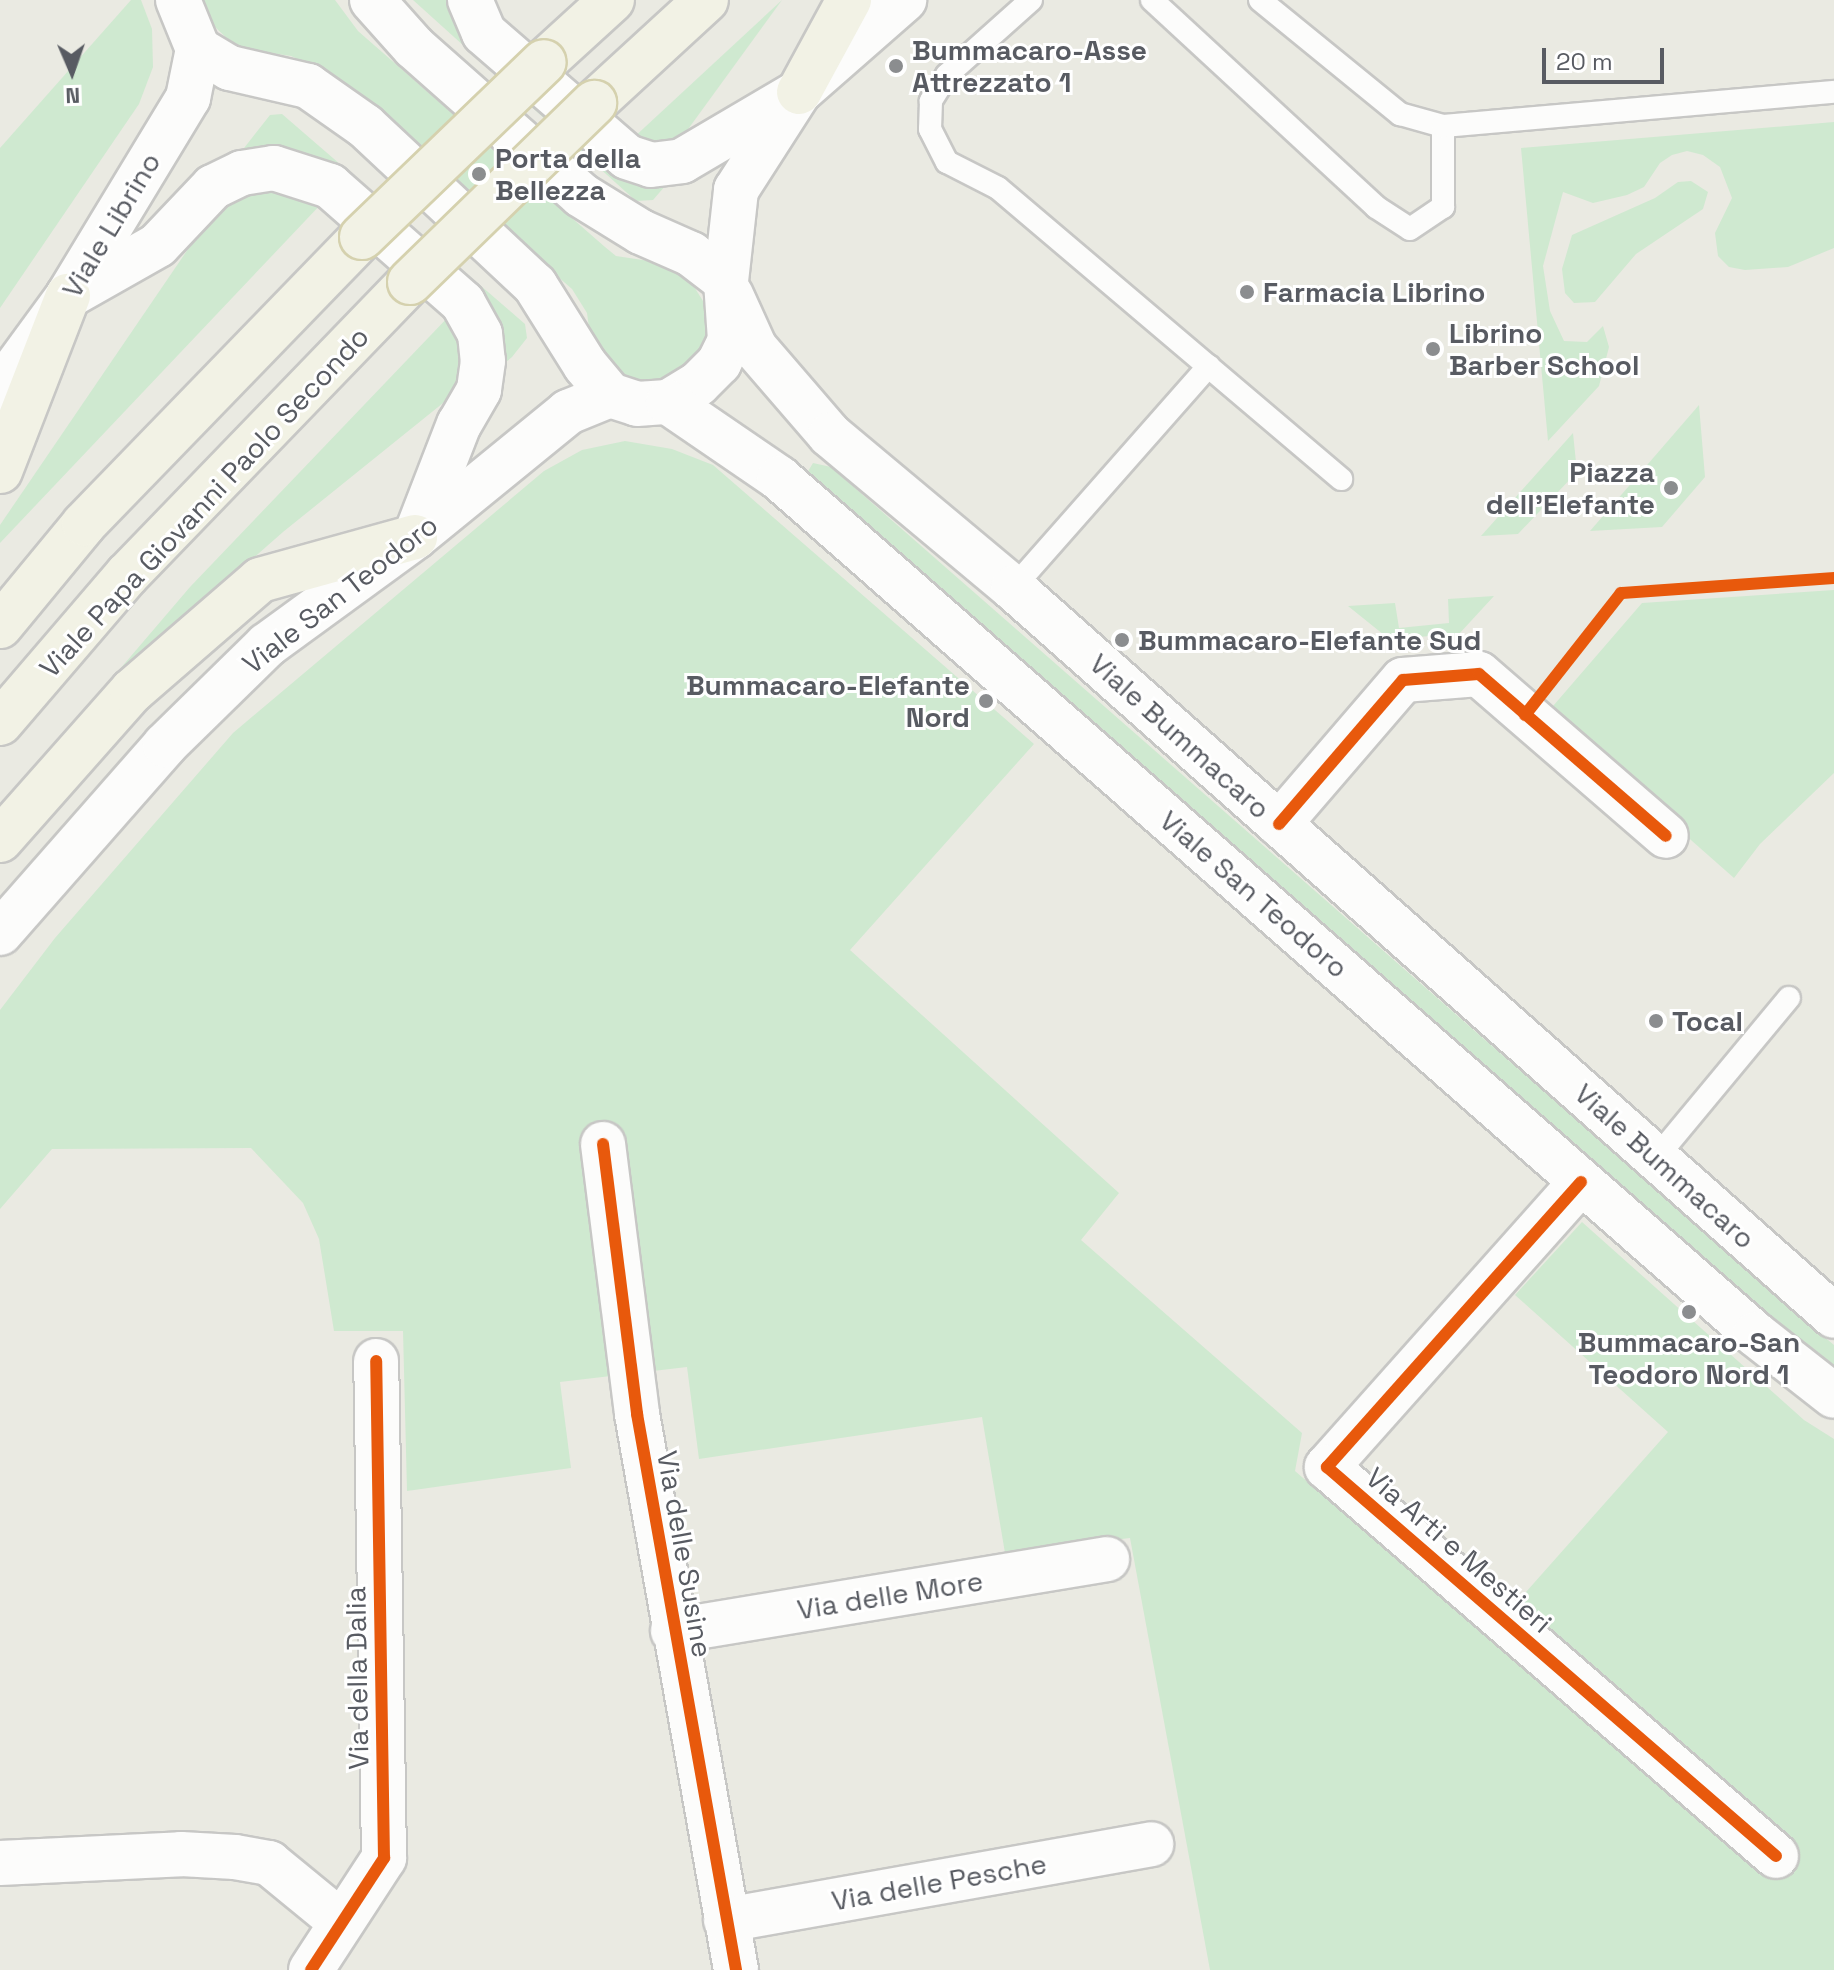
<!DOCTYPE html>
<style>
body{margin:0}
#map{position:relative;width:1834px;height:1970px;overflow:hidden;background:#eaeae2;font-family:"Space Grotesk",sans-serif}
div>[style]{position:absolute}
.green>*{inset:0;background:#cfe9d0}
.roads{filter:drop-shadow(2px 0 #c7c7c5) drop-shadow(-2px 0 #c7c7c5) drop-shadow(0 2px #c7c7c5) drop-shadow(0 -2px #c7c7c5)}
.lane>*{height:22px;margin:-11px;padding:0 11px;transform-origin:11px;border-radius:11px;background:#fcfcfb}
.street>*{height:44px;margin:-22px;padding:0 22px;transform-origin:22px;border-radius:22px;background:#fcfcfb}
.secondary>*{height:44px;margin:-22px;padding:0 22px;transform-origin:22px;border-radius:22px;background:#fcfcfb}
.primary>*{height:44px;margin:-22px;padding:0 22px;transform-origin:22px;border-radius:22px;background:#f2f2e5}
.bridges{filter:drop-shadow(2px 0 #d5d1ae) drop-shadow(-2px 0 #d5d1ae) drop-shadow(0 2px #d5d1ae) drop-shadow(0 -2px #d5d1ae)}
.primary-bridge>*{height:44px;margin:-22px;padding:0 22px;transform-origin:22px;border-radius:22px;background:#f2f2e5}
.cycleway>*{height:12px;margin:-6px;padding:0 6px;transform-origin:6px;border-radius:6px;background:#e8590c}
.dots>*{width:22px;height:22px;translate:-50% -50%;box-sizing:border-box;border:4px solid #fff;border-radius:50%}
span{translate:-50% -50%;white-space:nowrap;text-align:center;line-height:1.15;-webkit-text-stroke:6px #fff;paint-order:stroke}
.poi-label{font-size:28px;color:#585b62;font-weight:700}
.left{translate:0 -50%;text-align:left}
.right{translate:-100% -50%;text-align:right}
.street-label{font-size:28px;color:#585b62}
.north{position:absolute;left:32px;top:32px;width:80px;height:80px;-webkit-text-stroke:6px #fff;paint-order:stroke;rotate:178deg;font-size:22px;font-weight:700;line-height:32px;text-align:center;color:#585b62}
.north::after{content:'';display:block;margin:auto;width:28px;height:36px;background:#585b62;clip-path:polygon(50% 0,100% 100%,50% 72%,0 100%)}
.scale{position:absolute;left:1542px;top:48px;width:122px;height:36px;box-sizing:border-box;border:4px solid #585b62;border-top:0;padding-left:10px;font-size:24px;line-height:28px;white-space:nowrap;color:#585b62;-webkit-text-stroke:6px #fff;paint-order:stroke}
</style>
<div id="map">
<div class="green">
<div style="clip-path:polygon(131px 0,141px 0,152px 29px,153px 67px,139px 104px,0 308px,0 148px)"></div>
<div style="clip-path:polygon(203px 0,335px 0,358px 31px,605px 247px,616px 256px,656px 262px,688px 277px,708px 309px,707px 344px,674px 380px,644px 383px,613px 370px,590px 335px,587px 313px,572px 289px,320px 69px,291px 56px,237px 48px,214px 26px)"></div>
<div style="clip-path:polygon(413px 0,454px 0,672px 178px,653px 200px,636px 201px)"></div>
<div style="clip-path:polygon(782px 0,686px 132px,664px 146px,631px 140px)"></div>
<div style="clip-path:polygon(282px 114px,525px 324px,527px 338px,512px 357px,500px 367px,481px 300px,237px 157px,270px 115px)"></div>
<div style="clip-path:polygon(1834px 122px,1834px 248px,1788px 267px,1745px 270px,1729px 267px,1718px 256px,1715px 233px,1732px 198px,1720px 167px,1703px 155px,1687px 151px,1672px 155px,1660px 163px,1644px 187px,1627px 195px,1593px 203px,1563px 192px,1543px 266px,1550px 311px,1564px 341px,1587px 342px,1603px 326px,1609px 347px,1599px 386px,1548px 441px,1521px 148px)"></div>
<div style="clip-path:polygon(1691px 181px,1708px 192px,1703px 209px,1636px 254px,1595px 302px,1574px 303px,1565px 293px,1562px 269px,1572px 235px,1655px 198px,1678px 182px)"></div>
<div style="clip-path:polygon(257px 185px,323px 202px,0 543px,0 525px,214px 211px)"></div>
<div style="clip-path:polygon(451px 314px,468px 356px,453px 395px,283px 532px,96px 697px,190px 587px)"></div>
<div style="clip-path:polygon(1699px 405px,1705px 477px,1662px 527px,1590px 531px)"></div>
<div style="clip-path:polygon(1573px 433px,1577px 472px,1518px 534px,1481px 536px)"></div>
<div style="clip-path:polygon(625px 441px,672px 449px,713px 465px,1034px 744px,850px 950px,1119px 1193px,1081px 1240px,1302px 1433px,1295px 1471px,1486px 1637px,1668px 1432px,1515px 1295px,1582px 1222px,1804px 1420px,1834px 1439px,1834px 1970px,1210px 1970px,1130px 1538px,1005px 1553px,982px 1417px,699px 1459px,687px 1367px,560px 1382px,571px 1468px,407px 1491px,403px 1331px,334px 1331px,319px 1239px,303px 1203px,251px 1148px,52px 1149px,0 1209px,0 1010px,55px 938px,233px 733px,544px 471px,582px 450px)"></div>
<div style="clip-path:polygon(813px 463px,831px 467px,1822px 1335px,1834px 1345px,1834px 1374px,811px 481px,807px 473px)"></div>
<div style="clip-path:polygon(1834px 590px,1834px 773px,1760px 844px,1734px 878px,1547px 713px,1642px 603px)"></div>
<div style="clip-path:polygon(1494px 596px,1459px 634px,1389px 639px,1348px 606px,1395px 603px,1399px 628px,1449px 623px,1448px 599px)"></div>
</div>
<div class="roads">
<div class="lane">
<div style="left:1031px;top:0;width:113px;rotate:138.2deg"></div>
<div style="left:947px;top:75px;width:31px;rotate:122deg"></div>
<div style="left:931px;top:101px;width:28px;rotate:92deg"></div>
<div style="left:930px;top:129px;width:37px;rotate:63deg"></div>
<div style="left:947px;top:162px;width:57px;rotate:27deg"></div>
<div style="left:998px;top:188px;width:450px;rotate:40.3deg"></div>
<div style="left:1152px;top:0;width:305px;rotate:42.7deg"></div>
<div style="left:1376px;top:207px;width:40px;rotate:32.9deg"></div>
<div style="left:1410px;top:229px;width:40px;rotate:-34deg"></div>
<div style="left:1443px;top:207px;width:81px;rotate:-90deg"></div>
<div style="left:1260px;top:0;width:181px;rotate:39.2deg"></div>
<div style="left:1400px;top:114px;width:45px;rotate:15.6deg"></div>
<div style="left:1443px;top:126px;width:392px;rotate:-5deg"></div>
<div style="left:1013px;top:588px;width:296px;rotate:-48.6deg"></div>
<div style="left:1656px;top:1158px;width:208px;rotate:-50.3deg"></div>
</div>
<div class="street">
<div style="left:1279px;top:824px;width:190px;rotate:-49.3deg"></div>
<div style="left:1403px;top:680px;width:76px;rotate:-4.5deg"></div>
<div style="left:1479px;top:674px;width:247px;rotate:40.9deg"></div>
<div style="left:603px;top:1144px;width:272px;rotate:82.8deg"></div>
<div style="left:637px;top:1414px;width:565px;rotate:79.9deg"></div>
<div style="left:1581px;top:1182px;width:382px;rotate:131.7deg"></div>
<div style="left:1327px;top:1467px;width:594px;rotate:40.9deg"></div>
<div style="left:673px;top:1631px;width:440px;rotate:-9.4deg"></div>
<div style="left:0;top:1863px;width:181px;rotate:-2.8deg"></div>
<div style="left:181px;top:1854px;width:54px;rotate:3.2deg"></div>
<div style="left:235px;top:1857px;width:35px;rotate:10deg"></div>
<div style="left:269px;top:1863px;width:93px;rotate:39.3deg"></div>
<div style="left:726px;top:1920px;width:432px;rotate:-10.1deg"></div>
<div style="left:311px;top:1970px;width:134px;rotate:-56.9deg"></div>
<div style="left:384px;top:1858px;width:497px;rotate:-90.9deg"></div>
</div>
<div class="secondary">
<div style="left:178px;top:0;width:53px;rotate:67.8deg"></div>
<div style="left:198px;top:49px;width:37px;rotate:31deg"></div>
<div style="left:230px;top:68px;width:80px;rotate:13deg"></div>
<div style="left:308px;top:86px;width:70px;rotate:35.1deg"></div>
<div style="left:365px;top:126px;width:233px;rotate:43.1deg"></div>
<div style="left:535px;top:285px;width:94px;rotate:58deg"></div>
<div style="left:585px;top:365px;width:39px;rotate:50deg"></div>
<div style="left:610px;top:395px;width:28px;rotate:18deg"></div>
<div style="left:637px;top:404px;width:31px;rotate:-4deg"></div>
<div style="left:668px;top:402px;width:35px;rotate:-31deg"></div>
<div style="left:698px;top:384px;width:30px;rotate:-45deg"></div>
<div style="left:719px;top:363px;width:25px;rotate:-64deg"></div>
<div style="left:730px;top:340px;width:59px;rotate:-93.9deg"></div>
<div style="left:726px;top:281px;width:92px;rotate:-83.7deg"></div>
<div style="left:736px;top:190px;width:117px;rotate:-57.3deg"></div>
<div style="left:372px;top:0;width:63px;rotate:48.2deg"></div>
<div style="left:414px;top:47px;width:223px;rotate:41.5deg"></div>
<div style="left:581px;top:195px;width:70px;rotate:31.7deg"></div>
<div style="left:641px;top:232px;width:55px;rotate:23.7deg"></div>
<div style="left:691px;top:254px;width:44px;rotate:37.6deg"></div>
<div style="left:470px;top:0;width:36px;rotate:67deg"></div>
<div style="left:484px;top:33px;width:189px;rotate:40.9deg"></div>
<div style="left:627px;top:157px;width:25px;rotate:18deg"></div>
<div style="left:651px;top:165px;width:31px;rotate:-7deg"></div>
<div style="left:682px;top:161px;width:136px;rotate:-30.5deg"></div>
<div style="left:799px;top:92px;width:140px;rotate:-41.2deg"></div>
<div style="left:731px;top:295px;width:58px;rotate:65.6deg"></div>
<div style="left:755px;top:348px;width:115px;rotate:49.2deg"></div>
<div style="left:830px;top:435px;width:239px;rotate:39.9deg"></div>
<div style="left:1013px;top:588px;width:1097px;rotate:41.56deg"></div>
<div style="left:68px;top:296px;width:103px;rotate:-29.5deg"></div>
<div style="left:158px;top:245px;width:80px;rotate:-46.5deg"></div>
<div style="left:213px;top:187px;width:32px;rotate:-26deg"></div>
<div style="left:242px;top:173px;width:32px;rotate:-9deg"></div>
<div style="left:274px;top:168px;width:59px;rotate:17.8deg"></div>
<div style="left:330px;top:186px;width:177px;rotate:41.3deg"></div>
<div style="left:463px;top:303px;width:35px;rotate:61deg"></div>
<div style="left:480px;top:334px;width:27px;rotate:84deg"></div>
<div style="left:483px;top:361px;width:29px;rotate:98deg"></div>
<div style="left:479px;top:390px;width:39px;rotate:120deg"></div>
<div style="left:459px;top:424px;width:119px;rotate:111.2deg"></div>
<div style="left:0;top:389px;width:115px;rotate:-53.8deg"></div>
<div style="left:68px;top:296px;width:232px;rotate:-58.8deg"></div>
<div style="left:188px;top:98px;width:50px;rotate:-78.5deg"></div>
<div style="left:668px;top:402px;width:135px;rotate:34.4deg"></div>
<div style="left:779px;top:478px;width:1298px;rotate:41.25deg"></div>
<div style="left:1755px;top:1334px;width:100px;rotate:38.1deg"></div>
<div style="left:0;top:933px;width:250px;rotate:-48.7deg"></div>
<div style="left:165px;top:745px;width:143px;rotate:-44.4deg"></div>
<div style="left:267px;top:645px;width:183px;rotate:-36.1deg"></div>
<div style="left:415px;top:537px;width:198px;rotate:-39.2deg"></div>
<div style="left:568px;top:412px;width:45px;rotate:-22deg"></div>
</div>
<div class="primary">
<div style="left:544px;top:62px;width:92px;rotate:-42.4deg"></div>
<div style="left:799px;top:92px;width:105px;rotate:-61.5deg"></div>
<div style="left:594px;top:103px;width:152px;rotate:-42.6deg"></div>
<div style="left:0;top:471px;width:188px;rotate:-68.8deg"></div>
<div style="left:0;top:626px;width:132px;rotate:-50.5deg"></div>
<div style="left:84px;top:524px;width:400px;rotate:-45.9deg"></div>
<div style="left:0;top:723px;width:195px;rotate:-49.4deg"></div>
<div style="left:127px;top:575px;width:407px;rotate:-46deg"></div>
<div style="left:0;top:840px;width:199px;rotate:-48.5deg"></div>
<div style="left:132px;top:691px;width:169px;rotate:-40.9deg"></div>
<div style="left:260px;top:580px;width:161px;rotate:-15.5deg"></div>
</div>
</div>
<div class="bridges">
<div class="primary-bridge">
<div style="left:362px;top:237px;width:252px;rotate:-43.9deg"></div>
<div style="left:410px;top:282px;width:257px;rotate:-44.2deg"></div>
</div>
</div>
<div class="cycleway">
<div style="left:1525px;top:715px;width:155px;rotate:-51.8deg"></div>
<div style="left:1621px;top:593px;width:214px;rotate:-4deg"></div>
<div style="left:1279px;top:824px;width:190px;rotate:-49.3deg"></div>
<div style="left:1403px;top:680px;width:76px;rotate:-4.5deg"></div>
<div style="left:1479px;top:674px;width:247px;rotate:40.9deg"></div>
<div style="left:603px;top:1144px;width:272px;rotate:82.8deg"></div>
<div style="left:637px;top:1414px;width:565px;rotate:79.9deg"></div>
<div style="left:1581px;top:1182px;width:382px;rotate:131.7deg"></div>
<div style="left:1327px;top:1467px;width:594px;rotate:40.9deg"></div>
<div style="left:311px;top:1970px;width:134px;rotate:-56.9deg"></div>
<div style="left:384px;top:1858px;width:497px;rotate:-90.9deg"></div>
</div>
<div class="dots">
<div style="left:896px;top:66px;background:#8b8d8f"></div>
<div style="left:479px;top:174px;background:#8b8d8f"></div>
<div style="left:1247px;top:292px;background:#8b8d8f"></div>
<div style="left:1433px;top:349px;background:#8b8d8f"></div>
<div style="left:1671px;top:488px;background:#8b8d8f"></div>
<div style="left:1122px;top:640px;background:#8b8d8f"></div>
<div style="left:986px;top:701px;background:#8b8d8f"></div>
<div style="left:1656px;top:1021px;background:#8b8d8f"></div>
<div style="left:1689px;top:1312px;background:#8b8d8f"></div>
</div>
<div class="poi-label">
<span class="left" style="left:912px;top:66px">Bummacaro-Asse<br>Attrezzato 1</span>
<span class="left" style="left:495px;top:174px">Porta della<br>Bellezza</span>
<span class="left" style="left:1263px;top:292px">Farmacia Librino</span>
<span class="left" style="left:1449px;top:349px">Librino<br>Barber School</span>
<span class="right" style="left:1655px;top:488px">Piazza<br>dell'Elefante</span>
<span class="left" style="left:1138px;top:640px">Bummacaro-Elefante Sud</span>
<span class="right" style="left:970px;top:701px">Bummacaro-Elefante<br>Nord</span>
<span class="left" style="left:1672px;top:1021px">Tocal</span>
<span style="left:1689px;top:1358px">Bummacaro-San<br>Teodoro Nord 1</span>
</div>
<div class="street-label">
<span style="left:111px;top:225px;rotate:-59deg">Viale Librino</span>
<span style="left:204px;top:502px;rotate:-47deg">Viale Papa Giovanni Paolo Secondo</span>
<span style="left:340px;top:594px;rotate:-38deg">Viale San Teodoro</span>
<span style="left:1180px;top:736px;rotate:42deg">Viale Bummacaro</span>
<span style="left:1254px;top:894px;rotate:41deg">Viale San Teodoro</span>
<span style="left:1665px;top:1166px;rotate:42deg">Viale Bummacaro</span>
<span style="left:1459px;top:1550px;rotate:41deg">Via Arti e Mestieri</span>
<span style="left:685px;top:1554px;rotate:80deg">Via delle Susine</span>
<span style="left:890px;top:1595px;rotate:-9deg">Via delle More</span>
<span style="left:357px;top:1678px;rotate:-91deg">Via della Dalia</span>
<span style="left:939px;top:1882px;rotate:-10deg">Via delle Pesche</span>
</div>
<div class="north">N</div>
<div class="scale">20 m</div>
</div>
